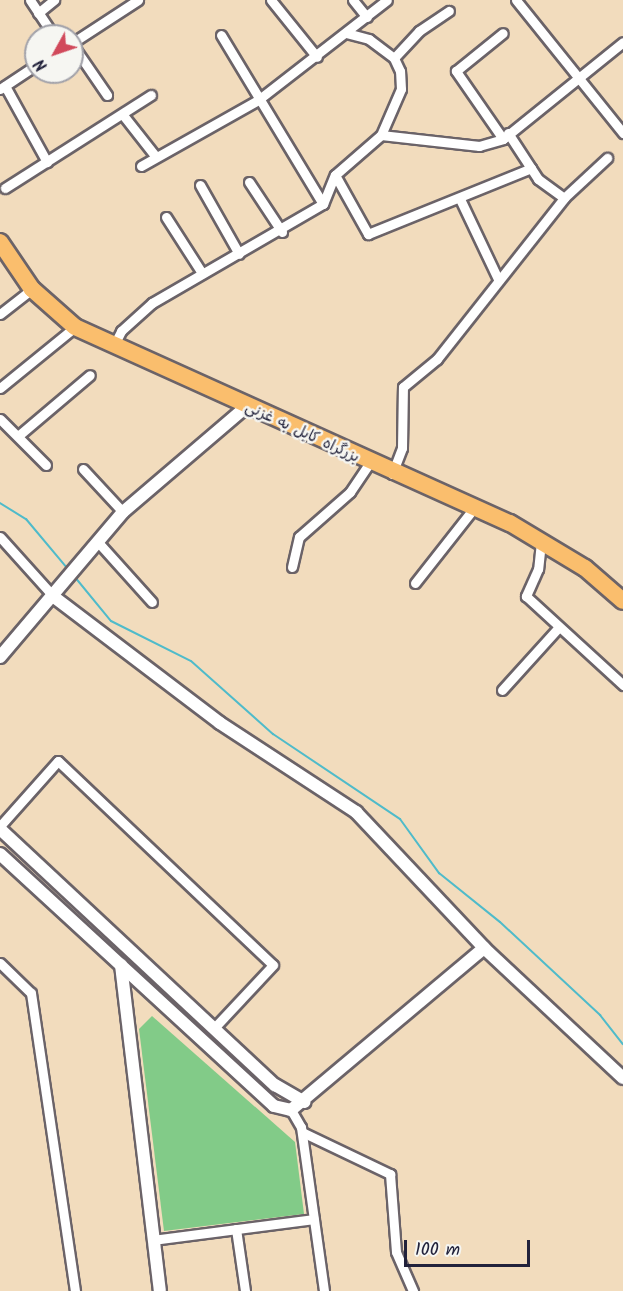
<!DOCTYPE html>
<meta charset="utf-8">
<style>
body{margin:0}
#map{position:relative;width:623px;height:1291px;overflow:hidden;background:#f2dcbd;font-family:Kalam,"Playpen Sans Arabic",sans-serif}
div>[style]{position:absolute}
.green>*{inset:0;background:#82cb88}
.stream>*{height:2px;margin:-1px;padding:0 1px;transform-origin:1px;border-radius:1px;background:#4fbbca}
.roads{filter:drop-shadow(2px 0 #6b6368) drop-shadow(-2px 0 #6b6368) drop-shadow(0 2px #6b6368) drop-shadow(0 -2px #6b6368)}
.minor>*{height:9px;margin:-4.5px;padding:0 4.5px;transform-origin:4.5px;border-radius:4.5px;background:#fff}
.tertiary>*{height:12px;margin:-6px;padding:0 6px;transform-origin:6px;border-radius:6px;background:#fff}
.trunk>*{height:16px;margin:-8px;padding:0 8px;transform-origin:8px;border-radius:8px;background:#fabe6d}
span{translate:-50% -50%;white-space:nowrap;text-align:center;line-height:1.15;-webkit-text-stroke:5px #f6f6f2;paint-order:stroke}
.street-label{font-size:15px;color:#22223b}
.north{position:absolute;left:24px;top:24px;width:60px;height:60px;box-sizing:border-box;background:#f6f6f2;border:2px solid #a1a1a9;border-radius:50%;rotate:230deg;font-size:16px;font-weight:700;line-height:24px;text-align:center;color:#22223b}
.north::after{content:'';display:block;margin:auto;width:21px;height:27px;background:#d1495b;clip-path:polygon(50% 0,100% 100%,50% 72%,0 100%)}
.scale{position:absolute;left:404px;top:1240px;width:126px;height:27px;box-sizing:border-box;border:3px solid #22223b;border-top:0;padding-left:8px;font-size:18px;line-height:21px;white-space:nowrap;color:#22223b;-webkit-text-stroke:4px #f6f6f2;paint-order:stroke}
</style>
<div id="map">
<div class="green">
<div style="clip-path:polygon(152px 1016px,295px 1142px,304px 1214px,164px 1231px,139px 1029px)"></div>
</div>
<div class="stream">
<div style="left:0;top:503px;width:31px;rotate:32deg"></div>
<div style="left:26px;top:519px;width:65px;rotate:50deg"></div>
<div style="left:74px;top:576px;width:58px;rotate:50.6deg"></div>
<div style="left:111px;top:621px;width:89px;rotate:26.6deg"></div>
<div style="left:191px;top:661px;width:110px;rotate:41.7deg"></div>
<div style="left:273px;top:734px;width:153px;rotate:33.8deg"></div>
<div style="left:400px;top:819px;width:67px;rotate:54.2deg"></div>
<div style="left:439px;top:873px;width:78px;rotate:38.8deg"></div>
<div style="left:500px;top:922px;width:137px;rotate:42.9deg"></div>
<div style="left:600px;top:1015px;width:37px;rotate:52deg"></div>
</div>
<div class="roads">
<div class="minor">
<div style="left:30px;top:0;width:43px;rotate:56.3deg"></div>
<div style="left:271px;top:0;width:73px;rotate:51.1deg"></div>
<div style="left:353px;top:0;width:22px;rotate:51deg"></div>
<div style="left:516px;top:0;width:171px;rotate:51.2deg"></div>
<div style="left:38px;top:13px;width:21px;rotate:-39deg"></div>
<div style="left:221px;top:35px;width:197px;rotate:58.9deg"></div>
<div style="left:72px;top:43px;width:79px;rotate:-33.1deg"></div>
<div style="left:72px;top:44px;width:62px;rotate:55.5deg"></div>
<div style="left:394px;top:58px;width:37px;rotate:-47deg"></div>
<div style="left:419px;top:31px;width:36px;rotate:-34deg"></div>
<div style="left:5px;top:86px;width:87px;rotate:61.1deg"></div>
<div style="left:0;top:89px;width:43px;rotate:-33.7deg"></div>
<div style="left:123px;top:115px;width:53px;rotate:51.8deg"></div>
<div style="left:508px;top:133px;width:55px;rotate:56.9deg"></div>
<div style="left:538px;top:179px;width:32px;rotate:36deg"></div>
<div style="left:381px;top:135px;width:99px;rotate:6.4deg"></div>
<div style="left:479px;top:146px;width:25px;rotate:-16deg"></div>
<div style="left:503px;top:139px;width:154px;rotate:-38.9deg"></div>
<div style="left:503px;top:139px;width:83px;rotate:-124.7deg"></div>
<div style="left:456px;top:71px;width:60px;rotate:-39deg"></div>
<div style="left:141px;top:166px;width:134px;rotate:-29.4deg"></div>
<div style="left:258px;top:100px;width:163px;rotate:-37.8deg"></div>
<div style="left:335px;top:175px;width:68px;rotate:60.8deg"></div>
<div style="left:368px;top:234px;width:176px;rotate:-22deg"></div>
<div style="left:249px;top:182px;width:60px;rotate:56.6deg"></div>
<div style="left:200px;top:185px;width:79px;rotate:60.5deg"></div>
<div style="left:5px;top:188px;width:173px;rotate:-32.5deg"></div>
<div style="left:460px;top:199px;width:89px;rotate:64.6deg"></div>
<div style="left:166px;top:217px;width:67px;rotate:57.3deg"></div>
<div style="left:0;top:314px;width:41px;rotate:-38deg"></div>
<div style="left:114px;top:345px;width:16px;rotate:-63deg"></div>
<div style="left:121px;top:331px;width:42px;rotate:-42.1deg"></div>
<div style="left:152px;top:303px;width:198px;rotate:-30.1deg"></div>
<div style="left:323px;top:204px;width:31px;rotate:-68deg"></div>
<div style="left:335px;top:175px;width:61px;rotate:-41deg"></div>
<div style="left:381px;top:135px;width:50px;rotate:-66.5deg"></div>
<div style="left:401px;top:89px;width:18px;rotate:-93deg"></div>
<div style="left:400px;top:71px;width:14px;rotate:-115deg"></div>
<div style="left:394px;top:58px;width:31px;rotate:-143deg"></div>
<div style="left:369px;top:39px;width:24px;rotate:-165deg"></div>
<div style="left:0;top:388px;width:97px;rotate:-39.1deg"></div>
<div style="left:0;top:419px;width:65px;rotate:45deg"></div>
<div style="left:18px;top:436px;width:94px;rotate:-40.3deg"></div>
<div style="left:83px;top:469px;width:59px;rotate:47.1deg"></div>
<div style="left:392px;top:474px;width:28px;rotate:-69deg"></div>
<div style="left:402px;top:448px;width:61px;rotate:-89.1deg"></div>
<div style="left:403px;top:387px;width:44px;rotate:-39.5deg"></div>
<div style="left:437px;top:359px;width:205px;rotate:-51.7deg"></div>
<div style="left:564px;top:198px;width:59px;rotate:-42.9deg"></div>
<div style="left:0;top:537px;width:81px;rotate:48deg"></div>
<div style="left:97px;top:541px;width:82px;rotate:48deg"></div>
<div style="left:541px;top:542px;width:27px;rotate:96deg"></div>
<div style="left:538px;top:569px;width:30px;rotate:114deg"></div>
<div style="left:526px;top:596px;width:132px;rotate:42.5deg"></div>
<div style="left:292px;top:567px;width:31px;rotate:-77deg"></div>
<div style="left:299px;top:537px;width:68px;rotate:-41.4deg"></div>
<div style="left:350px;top:492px;width:34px;rotate:-56deg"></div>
<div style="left:415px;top:583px;width:95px;rotate:-51.8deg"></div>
<div style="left:502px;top:690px;width:84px;rotate:-47.9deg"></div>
<div style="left:0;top:826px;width:87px;rotate:-48.3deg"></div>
<div style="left:58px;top:761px;width:296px;rotate:43.5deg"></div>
<div style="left:273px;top:965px;width:86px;rotate:133.1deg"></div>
<div style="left:0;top:963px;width:43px;rotate:44.1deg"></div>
<div style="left:31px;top:993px;width:301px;rotate:81.6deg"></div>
<div style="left:291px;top:1110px;width:20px;rotate:60deg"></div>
<div style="left:301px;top:1127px;width:166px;rotate:82deg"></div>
<div style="left:302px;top:1132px;width:98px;rotate:25.5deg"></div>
<div style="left:390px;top:1174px;width:78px;rotate:85.6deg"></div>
<div style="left:396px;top:1252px;width:43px;rotate:66.4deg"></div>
<div style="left:236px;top:1229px;width:63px;rotate:81.7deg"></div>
<div style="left:153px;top:1240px;width:162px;rotate:-7.4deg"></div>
</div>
<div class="tertiary">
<div style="left:54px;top:597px;width:208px;rotate:37.2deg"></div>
<div style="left:220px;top:723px;width:163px;rotate:33.2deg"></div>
<div style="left:356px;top:812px;width:187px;rotate:46.7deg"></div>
<div style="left:484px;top:948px;width:190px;rotate:43.1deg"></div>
<div style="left:0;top:657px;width:190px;rotate:-49.7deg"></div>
<div style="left:123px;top:512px;width:162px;rotate:-40.5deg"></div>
<div style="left:0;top:829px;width:376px;rotate:43deg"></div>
<div style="left:275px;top:1085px;width:34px;rotate:30deg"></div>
<div style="left:0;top:854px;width:372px;rotate:42.6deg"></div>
<div style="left:274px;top:1106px;width:17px;rotate:13deg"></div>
<div style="left:291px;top:1110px;width:252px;rotate:-40deg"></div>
<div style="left:121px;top:965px;width:328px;rotate:83.2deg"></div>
</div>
<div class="trunk">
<div style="left:0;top:242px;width:57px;rotate:55.8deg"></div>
<div style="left:32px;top:289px;width:57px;rotate:41.5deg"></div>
<div style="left:75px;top:327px;width:477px;rotate:24.3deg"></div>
<div style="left:510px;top:523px;width:87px;rotate:31deg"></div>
<div style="left:585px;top:568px;width:50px;rotate:41deg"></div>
</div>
</div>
<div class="street-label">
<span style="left:302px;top:433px;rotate:25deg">بزرگراه کابل به غزنی</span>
</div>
<div class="north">N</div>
<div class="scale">100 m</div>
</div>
